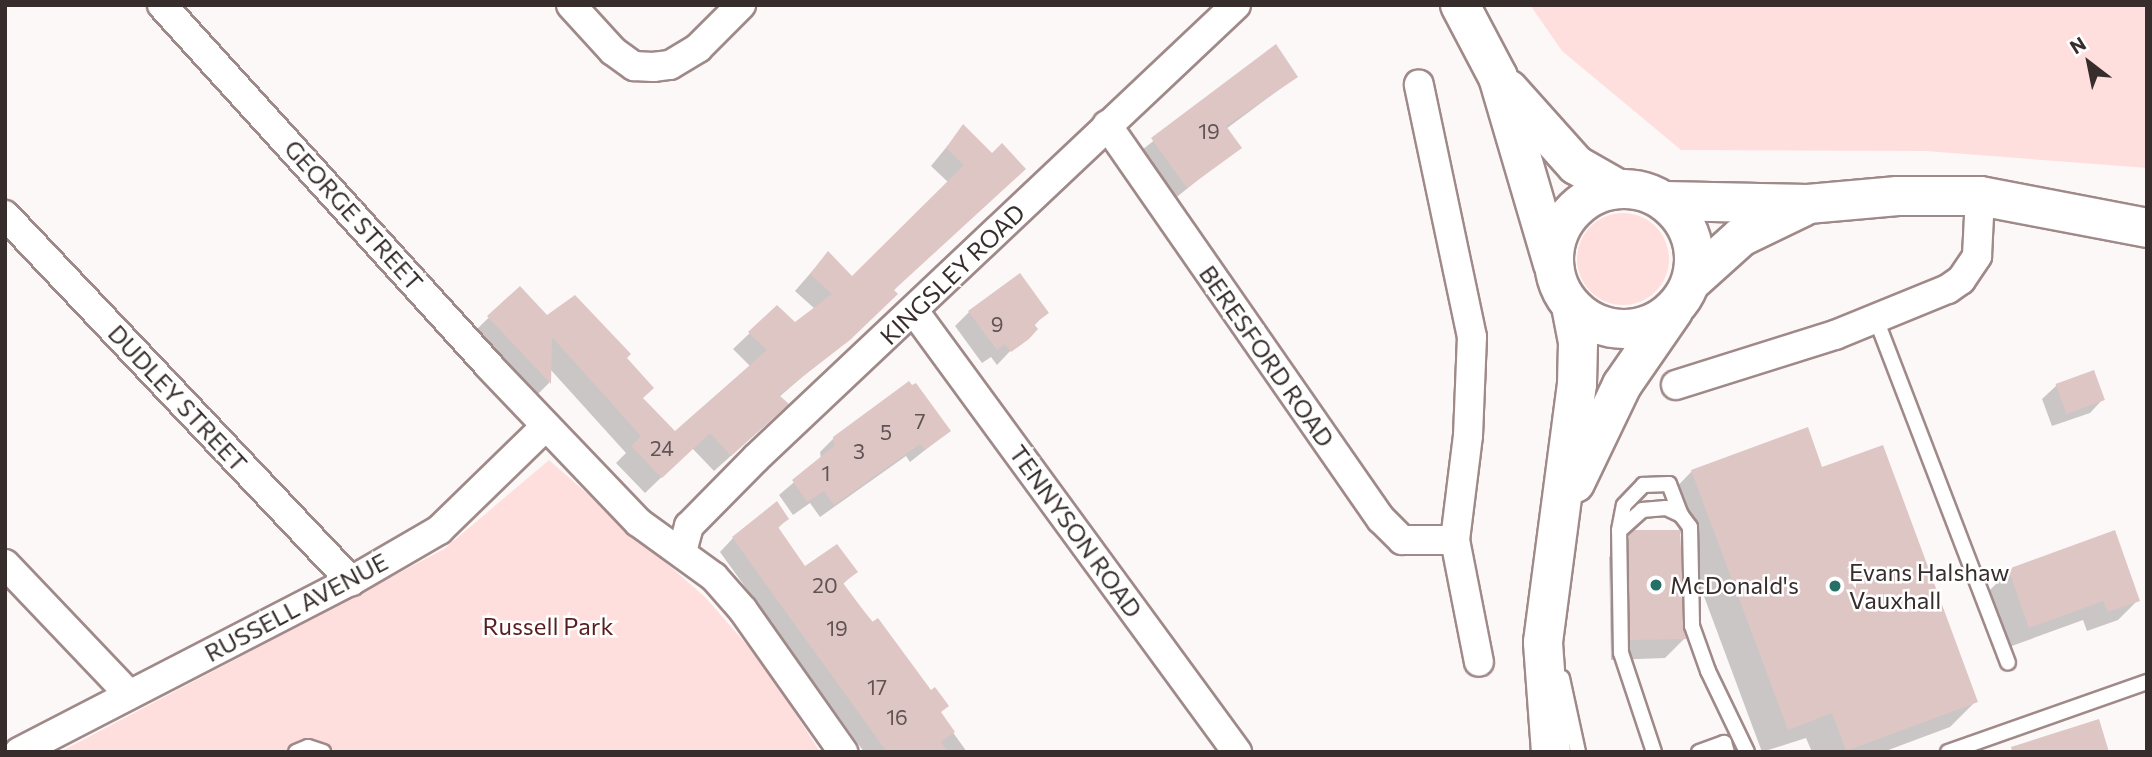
<!DOCTYPE html>
<style>
body{margin:0}
#map{position:relative;width:2152px;height:757px;overflow:hidden;background:#fdf8f8;font-family:Commissioner,sans-serif}
div>[style]{position:absolute}
.green>*{inset:0;background:#ffdfde}
.round{border-radius:50%}
.shadow>*{inset:0;background:#0003}
.building>*{inset:0;background:#dec6c5;transform-origin:0 0}
.roads{filter:drop-shadow(2px 0 #a08a89) drop-shadow(-2px 0 #a08a89) drop-shadow(0 2px #a08a89) drop-shadow(0 -2px #a08a89)}
.lane>*{height:14px;margin:-7px;padding:0 7px;transform-origin:7px;border-radius:7px;background:#fff}
.street>*{height:28px;margin:-14px;padding:0 14px;transform-origin:14px;border-radius:14px;background:#fff}
.secondary>*{height:38px;margin:-19px;padding:0 19px;transform-origin:19px;border-radius:19px;background:#fff}
.primary>*{height:38px;margin:-19px;padding:0 19px;transform-origin:19px;border-radius:19px;background:#fff}
.primary>.ring{margin:-19px;padding:0;box-sizing:content-box;background:none;border:38px solid #fff;border-radius:50%}
.dots>*{width:19px;height:19px;translate:-50% -50%;box-sizing:border-box;border:4px solid #fff;border-radius:50%}
span{translate:-50% -50%;white-space:nowrap;text-align:center;line-height:1.15;-webkit-text-stroke:5px #fff;paint-order:stroke}
.number-label{font-size:21px;color:#615353}
.number-label span{-webkit-text-stroke-width:0}
.street-label{font-size:24px;color:#372d2d}
.poi-label{font-size:24px;color:#372d2d}
.left{translate:0 -50%;text-align:left}
.park-label{font-size:24px;color:#5a1d20}
.frame{position:absolute;inset:0;border:7px solid #372d2d;pointer-events:none}
.north{position:absolute;left:2054px;top:28px;width:70px;height:70px;-webkit-text-stroke:5px #fff;paint-order:stroke;rotate:328deg;font-size:19px;font-weight:700;line-height:28px;text-align:center;color:#372d2d}
.north::after{content:'';display:block;margin:auto;width:24px;height:32px;background:#372d2d;clip-path:polygon(50% 0,100% 100%,50% 72%,0 100%)}
</style>
<div id="map">
<div class="green">
<div style="clip-path:polygon(1530px 5px,2147px 5px,2147px 168px,1925px 151px,1681px 150px,1562px 51px)"></div>
<div class="round" style="left:1577px;top:213px;width:92px;height:92px"></div>
<div style="clip-path:polygon(549px 460px,705px 597px,763px 663px,820px 752px,60px 752px,444px 549px)"></div>
</div>
<div class="shadow">
<div style="clip-path:polygon(1275px 46px,1296px 77px,1226px 129px,1239px 147px,1173px 200px,1138px 153px)"></div>
<div style="clip-path:polygon(963px 127px,992px 155px,879px 311px,779px 397px,770px 421px,714px 471px,692px 448px,645px 493px,616px 463px,626px 453px,550px 369px,549px 383px,533px 399px,472px 334px,519px 288px,546px 317px,624px 358px,641px 399px,675px 434px,751px 367px,733px 349px,777px 307px,795px 324px,815px 309px,795px 291px,828px 253px,852px 278px,949px 183px,931px 166px)"></div>
<div style="clip-path:polygon(969px 312px,1047px 312px,997px 365px,991px 357px,982px 363px,955px 326px)"></div>
<div style="clip-path:polygon(2056px 386px,2103px 399px,2090px 413px,2052px 426px,2042px 399px)"></div>
<div style="clip-path:polygon(949px 431px,910px 462px,906px 456px,820px 517px,810px 503px,793px 515px,779px 495px,821px 459px,820px 452px,834px 438px)"></div>
<div style="clip-path:polygon(1821px 469px,1976px 701px,1950px 727px,1883px 752px,1812px 752px,1806px 738px,1762px 752px,1667px 497px,1692px 471px)"></div>
<div style="clip-path:polygon(787px 519px,777px 529px,805px 569px,855px 572px,842px 585px,931px 692px,939px 713px,967px 752px,864px 752px,720px 552px,733px 538px)"></div>
<div style="clip-path:polygon(1635px 532px,1685px 638px,1665px 658px,1611px 660px,1609px 557px)"></div>
<div style="clip-path:polygon(2009px 571px,2138px 600px,2118px 620px,2087px 631px,2083px 620px,2009px 647px,1989px 591px)"></div>
</div>
<div class="building">
<div style="clip-path:polygon(1276px 44px,1298px 77px,1226px 126px,1242px 148px,1187px 188px,1151px 138px)"></div>
<div style="clip-path:polygon(963px 124px,992px 153px,1002px 143px,1026px 169px,894px 290px,898px 294px,850px 340px,779px 395px,789px 404px,731px 456px,710px 433px,662px 478px,631px 446px,641px 436px,552px 337px,551px 384px,487px 316px,520px 286px,547px 315px,575px 295px,631px 354px,627px 358px,654px 388px,643px 398px,675px 431px,767px 350px,748px 332px,777px 305px,795px 322px,832px 294px,810px 274px,828px 251px,852px 276px,964px 165px,946px 148px)"></div>
<div style="clip-path:polygon(1020px 273px,1049px 313px,1034px 324px,1038px 329px,1029px 339px,1011px 352px,1005px 344px,997px 350px,968px 311px)"></div>
<div style="left:2094px;top:370px;width:32px;height:41px;rotate:70deg"></div>
<div style="clip-path:polygon(909px 381px,912px 385px,916px 383px,951px 431px,925px 450px,920px 444px,834px 505px,824px 491px,807px 502px,792px 480px,834px 446px,833px 437px)"></div>
<div style="clip-path:polygon(1808px 427px,1822px 467px,1883px 445px,1978px 702px,1846px 751px,1832px 713px,1788px 730px,1691px 470px)"></div>
<div style="clip-path:polygon(777px 501px,789px 519px,778px 527px,805px 566px,837px 544px,858px 572px,843px 583px,872px 622px,878px 618px,931px 690px,935px 687px,949px 706px,941px 712px,955px 732px,941px 742px,948px 752px,887px 752px,754px 568px,732px 537px)"></div>
<div style="clip-path:polygon(1634px 530px,1680px 530px,1686px 639px,1630px 640px,1629px 535px)"></div>
<div style="clip-path:polygon(2115px 530px,2140px 601px,2108px 612px,2103px 601px,2029px 628px,2008px 569px)"></div>
<div style="clip-path:polygon(2099px 719px,2109px 752px,2012px 752px,2011px 747px)"></div>
</div>
<div class="roads">
<div class="lane">
<div style="left:1876px;top:319px;width:368px;rotate:69deg"></div>
<div style="left:1619px;top:530px;width:25px;rotate:-79deg"></div>
<div style="left:1624px;top:505px;width:28px;rotate:-46deg"></div>
<div style="left:1643px;top:485px;width:26px;rotate:-2deg"></div>
<div style="left:1669px;top:484px;width:33px;rotate:69deg"></div>
<div style="left:1562px;top:678px;width:76px;rotate:77.8deg"></div>
<div style="left:296px;top:752px;width:13px;rotate:-23deg"></div>
<div style="left:308px;top:747px;width:16px;rotate:18deg"></div>
<div style="left:1654px;top:752px;width:104px;rotate:-108.4deg"></div>
<div style="left:1621px;top:653px;width:122px;rotate:-90.9deg"></div>
<div style="left:1619px;top:531px;width:31px;rotate:-42deg"></div>
<div style="left:1642px;top:510px;width:24px;rotate:-5deg"></div>
<div style="left:1666px;top:508px;width:17px;rotate:25deg"></div>
<div style="left:1681px;top:515px;width:15px;rotate:53deg"></div>
<div style="left:1690px;top:527px;width:99px;rotate:88.8deg"></div>
<div style="left:1692px;top:626px;width:48px;rotate:70.4deg"></div>
<div style="left:1708px;top:671px;width:90px;rotate:64.3deg"></div>
<div style="left:1699px;top:752px;width:27px;rotate:-20deg"></div>
<div style="left:1724px;top:743px;width:9px;rotate:72deg"></div>
<div style="left:1948px;top:752px;width:211px;rotate:-19.4deg"></div>
</div>
<div class="street">
<div style="left:162px;top:5px;width:487px;rotate:47.8deg"></div>
<div style="left:489px;top:366px;width:216px;rotate:46.3deg"></div>
<div style="left:638px;top:522px;width:94px;rotate:35.9deg"></div>
<div style="left:714px;top:577px;width:44px;rotate:48.7deg"></div>
<div style="left:743px;top:610px;width:174px;rotate:54.8deg"></div>
<div style="left:571px;top:5px;width:62px;rotate:47.6deg"></div>
<div style="left:613px;top:51px;width:26px;rotate:36deg"></div>
<div style="left:634px;top:66px;width:19px;rotate:3deg"></div>
<div style="left:653px;top:67px;width:17px;rotate:-7deg"></div>
<div style="left:670px;top:65px;width:33px;rotate:-31deg"></div>
<div style="left:698px;top:48px;width:61px;rotate:-45deg"></div>
<div style="left:1107px;top:125px;width:480px;rotate:55.2deg"></div>
<div style="left:1381px;top:519px;width:30px;rotate:45deg"></div>
<div style="left:1402px;top:540px;width:53px"></div>
<div style="left:1455px;top:540px;width:105px;rotate:-82.9deg"></div>
<div style="left:1468px;top:436px;width:99px;rotate:-87.7deg"></div>
<div style="left:1472px;top:337px;width:258px;rotate:-101.9deg"></div>
<div style="left:5px;top:215px;width:504px;rotate:46.61deg"></div>
<div style="left:914px;top:311px;width:547px;rotate:53.78deg"></div>
<div style="left:1676px;top:385px;width:167px;rotate:-17.5deg"></div>
<div style="left:1835px;top:335px;width:122px;rotate:-22.2deg"></div>
<div style="left:1948px;top:289px;width:16px;rotate:-35deg"></div>
<div style="left:1961px;top:280px;width:29px;rotate:-56deg"></div>
<div style="left:1977px;top:256px;width:60px;rotate:-87.1deg"></div>
<div style="left:1455px;top:540px;width:124px;rotate:78.9deg"></div>
<div style="left:682px;top:552px;width:27px;rotate:-75deg"></div>
<div style="left:689px;top:526px;width:95px;rotate:-45.4deg"></div>
<div style="left:756px;top:458px;width:660px;rotate:-43.34deg"></div>
<div style="left:5px;top:564px;width:180px;rotate:46.4deg"></div>
<div style="left:19px;top:752px;width:373px;rotate:-27.3deg"></div>
<div style="left:351px;top:581px;width:102px;rotate:-30.1deg"></div>
<div style="left:439px;top:530px;width:149px;rotate:-44.2deg"></div>
</div>
<div class="secondary">
<div style="left:1664px;top:201px;width:144px;rotate:1.2deg"></div>
<div style="left:1808px;top:204px;width:90px;rotate:-5.1deg"></div>
<div style="left:1898px;top:196px;width:82px"></div>
<div style="left:1980px;top:196px;width:170px;rotate:10.8deg"></div>
<div style="left:1691px;top:282px;width:67px;rotate:-42deg"></div>
<div style="left:1741px;top:237px;width:69px;rotate:-25.8deg"></div>
</div>
<div class="primary">
<div style="left:1460px;top:5px;width:81px;rotate:62.2deg"></div>
<div style="left:1498px;top:77px;width:195px;rotate:73.6deg"></div>
<div style="left:1508px;top:89px;width:102px;rotate:48.2deg"></div>
<div style="left:1576px;top:165px;width:48px;rotate:29.7deg"></div>
<div class="ring" style="left:1554px;top:189px;width:102px;height:102px"></div>
<div style="left:1575px;top:483px;width:109px;rotate:-64.4deg"></div>
<div style="left:1622px;top:385px;width:90px;rotate:-55.4deg"></div>
<div style="left:1551px;top:752px;width:110px;rotate:-94.2deg"></div>
<div style="left:1543px;top:642px;width:260px;rotate:-82.5deg"></div>
<div style="left:1577px;top:384px;width:42px;rotate:-88.6deg"></div>
<div style="left:1578px;top:342px;width:37px;rotate:-101deg"></div>
</div>
</div>
<div class="dots">
<div style="left:1656px;top:585px;background:#266f67"></div>
<div style="left:1835px;top:586px;background:#266f67"></div>
</div>
<div class="number-label">
<span style="left:1209px;top:131px">19</span>
<span style="left:997px;top:324px">9</span>
<span style="left:920px;top:421px">7</span>
<span style="left:886px;top:432px">5</span>
<span style="left:662px;top:448px">24</span>
<span style="left:859px;top:451px">3</span>
<span style="left:826px;top:473px">1</span>
<span style="left:825px;top:585px">20</span>
<span style="left:837px;top:628px">19</span>
<span style="left:877px;top:687px">17</span>
<span style="left:897px;top:717px">16</span>
</div>
<div class="street-label">
<span style="left:354px;top:215px;rotate:48deg">GEORGE STREET</span>
<span style="left:952px;top:274px;rotate:-44deg">KINGSLEY ROAD</span>
<span style="left:1267px;top:356px;rotate:55deg">BERESFORD ROAD</span>
<span style="left:178px;top:398px;rotate:47deg">DUDLEY STREET</span>
<span style="left:1076px;top:531px;rotate:54deg">TENNYSON ROAD</span>
<span style="left:296px;top:607px;rotate:-28deg">RUSSELL AVENUE</span>
</div>
<div class="poi-label">
<span class="left" style="left:1849px;top:586px">Evans Halshaw<br>Vauxhall</span>
<span class="left" style="left:1670px;top:585px">McDonald's</span>
</div>
<div class="park-label">
<span style="left:548px;top:626px">Russell Park</span>
</div>
<div class="frame"></div>
<div class="north">N</div>
</div>
